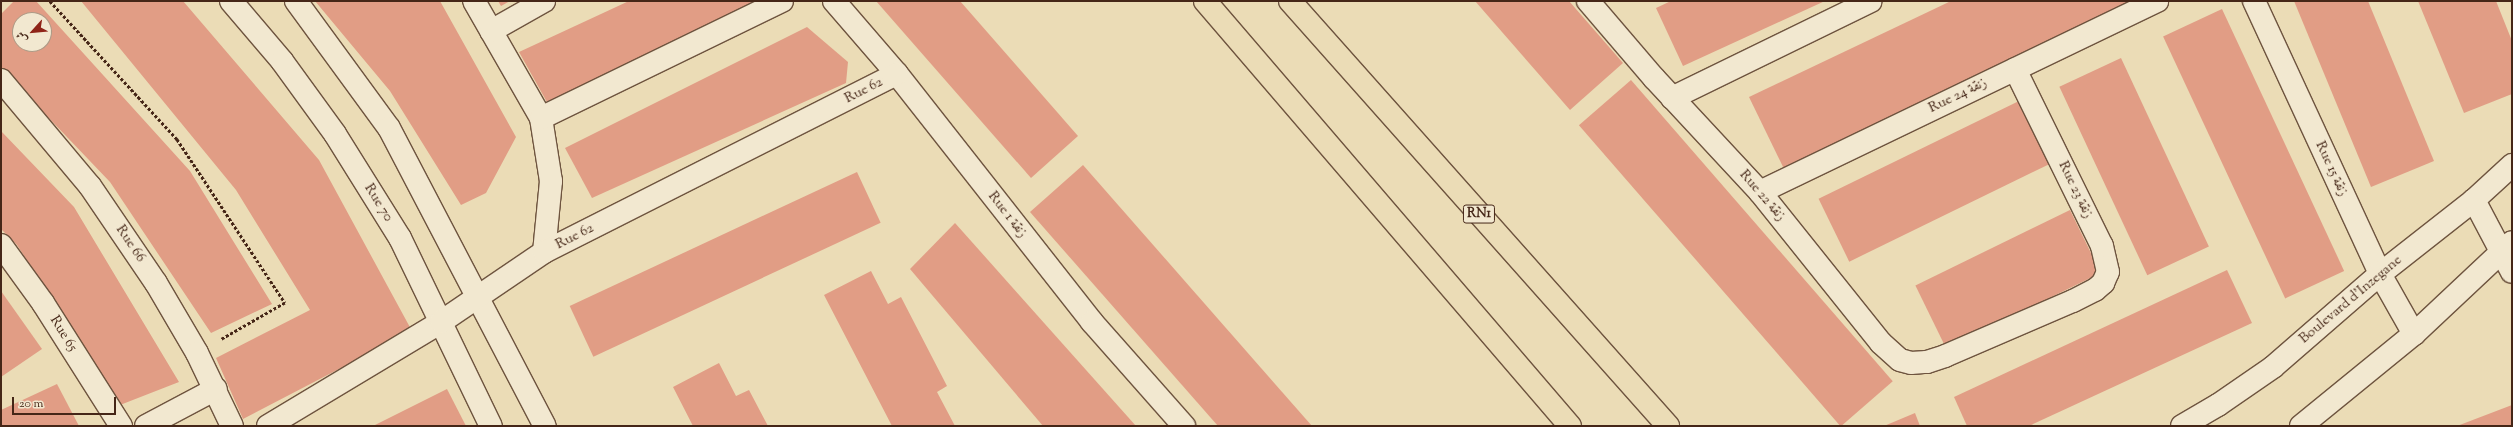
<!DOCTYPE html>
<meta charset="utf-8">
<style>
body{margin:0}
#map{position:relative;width:2513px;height:427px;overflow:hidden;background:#ebdcb6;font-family:"Sorts Mill Goudy",Amiri,serif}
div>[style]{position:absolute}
.building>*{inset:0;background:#e19d85;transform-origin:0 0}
.path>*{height:2.5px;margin-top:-1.25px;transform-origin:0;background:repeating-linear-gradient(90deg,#452617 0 3px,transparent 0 5px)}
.roads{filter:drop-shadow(1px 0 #6e543f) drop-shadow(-1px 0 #6e543f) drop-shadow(0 1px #6e543f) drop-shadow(0 -1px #6e543f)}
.minor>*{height:22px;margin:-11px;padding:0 11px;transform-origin:11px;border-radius:11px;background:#f2e8d0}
.tertiary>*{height:22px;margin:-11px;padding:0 11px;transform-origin:11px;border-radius:11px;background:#f2e8d0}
.trunk>*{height:22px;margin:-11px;padding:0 11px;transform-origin:11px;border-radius:11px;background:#ebdcb6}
span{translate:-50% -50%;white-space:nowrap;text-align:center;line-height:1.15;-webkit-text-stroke:4px #f2e8d0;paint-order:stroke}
.shield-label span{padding:1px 3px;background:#f2e8d0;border:1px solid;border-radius:3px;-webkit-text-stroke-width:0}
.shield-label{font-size:13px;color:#452617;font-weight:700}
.street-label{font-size:14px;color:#452617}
.frame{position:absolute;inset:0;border:2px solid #452617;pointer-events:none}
.north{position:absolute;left:12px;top:12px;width:40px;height:40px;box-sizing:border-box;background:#f2e8d0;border:1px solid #ad9a86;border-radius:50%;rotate:243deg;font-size:11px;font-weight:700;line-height:16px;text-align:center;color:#452617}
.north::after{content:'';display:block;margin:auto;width:14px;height:18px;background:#8f2418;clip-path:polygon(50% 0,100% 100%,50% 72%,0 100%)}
.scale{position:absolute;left:12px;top:397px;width:104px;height:18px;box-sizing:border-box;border:2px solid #452617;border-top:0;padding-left:5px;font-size:12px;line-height:14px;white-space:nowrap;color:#452617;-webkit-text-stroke:3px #f2e8d0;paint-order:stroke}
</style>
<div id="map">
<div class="building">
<div style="clip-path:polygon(evenodd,14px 1px,36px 1px,190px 171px,272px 304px,211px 333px,110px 182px,1px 68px,1px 14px,14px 1px,20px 20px,44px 20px,44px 44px,20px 44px,20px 20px)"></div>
<div style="clip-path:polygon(81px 1px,183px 1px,319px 160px,412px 331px,243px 419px,216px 358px,310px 310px,236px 190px)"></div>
<div style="clip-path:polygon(315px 1px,440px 1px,516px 137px,486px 193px,461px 205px,390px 91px)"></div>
<div style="clip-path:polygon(498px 1px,510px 1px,501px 6px)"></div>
<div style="clip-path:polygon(629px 1px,766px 1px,548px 104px,519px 52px)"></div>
<div style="clip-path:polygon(876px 1px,960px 1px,1078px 136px,1031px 178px)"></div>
<div style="clip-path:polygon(1475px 1px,1569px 1px,1623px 63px,1570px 110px)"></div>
<div style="clip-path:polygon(1671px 1px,1825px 1px,1683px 66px,1656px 8px)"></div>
<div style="clip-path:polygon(1951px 1px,2147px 1px,1786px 173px,1749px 97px)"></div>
<div style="clip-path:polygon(2294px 1px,2368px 1px,2434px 161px,2371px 187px)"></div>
<div style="clip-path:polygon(2418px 1px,2496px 1px,2512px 41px,2512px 94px,2464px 113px)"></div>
<div style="left:2222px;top:9px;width:289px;height:65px;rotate:65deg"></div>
<div style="clip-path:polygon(807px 27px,848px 62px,846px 83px,592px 198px,565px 148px)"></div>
<div style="left:2121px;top:58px;width:208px;height:68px;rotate:65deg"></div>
<div style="left:1631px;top:80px;width:399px;height:69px;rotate:49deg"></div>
<div style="left:2019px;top:101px;width:70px;height:223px;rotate:64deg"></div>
<div style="clip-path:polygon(1px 131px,74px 207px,179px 382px,120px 405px,17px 245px,1px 229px)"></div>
<div style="clip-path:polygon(1083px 165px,1312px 426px,1218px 426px,1030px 212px)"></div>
<div style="left:857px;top:172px;width:56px;height:317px;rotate:65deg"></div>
<div style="left:2070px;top:210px;width:70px;height:172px;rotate:64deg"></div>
<div style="clip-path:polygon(955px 223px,1136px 426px,1043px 426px,910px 269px)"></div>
<div style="clip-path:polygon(2227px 270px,2252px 323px,2029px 426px,1967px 426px,1954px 397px)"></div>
<div style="clip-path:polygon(871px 271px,888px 304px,901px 297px,947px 386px,937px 392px,955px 426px,892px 426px,824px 295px)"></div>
<div style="clip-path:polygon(1px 291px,42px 349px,1px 377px)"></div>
<div style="clip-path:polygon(719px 363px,736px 396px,749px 390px,768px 426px,693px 426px,673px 387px)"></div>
<div style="clip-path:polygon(57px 384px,79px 426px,1px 426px,1px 410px)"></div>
<div style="clip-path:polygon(447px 389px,466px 426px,373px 426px)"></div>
<div style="clip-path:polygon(2512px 405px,2512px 426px,2457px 426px)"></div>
<div style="clip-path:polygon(1915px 413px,1920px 426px,1884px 426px)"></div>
</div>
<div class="path">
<div style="left:50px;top:1px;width:188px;rotate:47.4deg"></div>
<div style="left:177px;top:139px;width:196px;rotate:56.6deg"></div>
<div style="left:285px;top:303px;width:73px;rotate:150.3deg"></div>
</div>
<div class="roads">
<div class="minor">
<div style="left:231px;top:1px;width:79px;rotate:49.6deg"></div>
<div style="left:282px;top:61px;width:90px;rotate:54deg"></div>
<div style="left:335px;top:134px;width:123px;rotate:58deg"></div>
<div style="left:400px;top:238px;width:209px;rotate:64.2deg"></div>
<div style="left:296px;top:1px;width:157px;rotate:53.8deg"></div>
<div style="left:389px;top:128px;width:336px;rotate:62.4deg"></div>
<div style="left:474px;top:1px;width:135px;rotate:60.2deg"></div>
<div style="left:541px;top:118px;width:64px;rotate:81deg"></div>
<div style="left:551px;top:181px;width:71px;rotate:95.6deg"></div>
<div style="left:834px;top:1px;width:96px;rotate:49.2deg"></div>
<div style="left:897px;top:74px;width:315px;rotate:51.8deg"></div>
<div style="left:1092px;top:322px;width:139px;rotate:48.5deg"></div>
<div style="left:1588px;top:1px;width:101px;rotate:49.4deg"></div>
<div style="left:1654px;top:78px;width:156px;rotate:47.1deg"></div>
<div style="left:1760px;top:192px;width:193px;rotate:51.3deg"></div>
<div style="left:1881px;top:343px;width:25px;rotate:42deg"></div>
<div style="left:1900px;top:360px;width:11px;rotate:15deg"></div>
<div style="left:1911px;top:363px;width:16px;rotate:-4deg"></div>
<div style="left:1927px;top:362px;width:19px;rotate:-18deg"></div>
<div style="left:1945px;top:356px;width:139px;rotate:-23.3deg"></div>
<div style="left:2073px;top:301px;width:25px;rotate:-27deg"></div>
<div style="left:2095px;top:290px;width:11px;rotate:-41deg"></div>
<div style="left:2103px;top:283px;width:12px;rotate:-66deg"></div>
<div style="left:2108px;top:272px;width:27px;rotate:-103deg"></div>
<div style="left:2102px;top:246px;width:197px;rotate:-116.2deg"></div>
<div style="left:2254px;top:1px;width:301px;rotate:65.2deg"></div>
<div style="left:2380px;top:274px;width:69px;rotate:60.5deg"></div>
<div style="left:491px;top:31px;width:61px;rotate:-29.5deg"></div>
<div style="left:1px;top:80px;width:138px;rotate:50deg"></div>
<div style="left:90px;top:186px;width:117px;rotate:55.8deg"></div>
<div style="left:156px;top:283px;width:81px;rotate:59.6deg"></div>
<div style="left:197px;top:353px;width:81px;rotate:64.4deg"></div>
<div style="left:1672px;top:98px;width:221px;rotate:-26deg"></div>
<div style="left:541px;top:118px;width:268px;rotate:-25.9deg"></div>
<div style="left:1760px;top:192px;width:441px;rotate:-25.7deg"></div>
<div style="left:2474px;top:200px;width:81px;rotate:62.2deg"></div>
<div style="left:1px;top:245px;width:72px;rotate:54.1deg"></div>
<div style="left:43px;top:303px;width:146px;rotate:57.6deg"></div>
<div style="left:146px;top:426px;width:79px;rotate:-27.9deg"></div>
<div style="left:268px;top:426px;width:202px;rotate:-31deg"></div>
<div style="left:441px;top:322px;width:125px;rotate:-34.2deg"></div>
<div style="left:544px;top:252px;width:395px;rotate:-26.8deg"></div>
</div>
<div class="tertiary">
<div style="left:2182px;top:426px;width:42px;rotate:-30.3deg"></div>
<div style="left:2218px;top:405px;width:67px;rotate:-34.6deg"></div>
<div style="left:2273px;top:367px;width:142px;rotate:-41deg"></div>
<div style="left:2380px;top:274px;width:120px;rotate:-38.2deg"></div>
<div style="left:2474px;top:200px;width:52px;rotate:-42.6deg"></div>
<div style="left:2301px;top:426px;width:146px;rotate:-39.2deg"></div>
<div style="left:2414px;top:334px;width:134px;rotate:-43.2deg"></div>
</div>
<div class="trunk">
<div style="left:1205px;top:1px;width:560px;rotate:49.34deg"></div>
<div style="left:1290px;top:1px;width:569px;rotate:48.35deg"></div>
</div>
</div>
<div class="shield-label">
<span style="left:1479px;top:214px">RN1</span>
</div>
<div class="street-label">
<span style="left:864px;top:91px;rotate:-27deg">Rue 62</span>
<span style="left:1958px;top:96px;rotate:-26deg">Rue 24 زنقة</span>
<span style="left:2331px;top:169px;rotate:65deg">Rue 15 زنقة</span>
<span style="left:2075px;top:190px;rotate:64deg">Rue 23 زنقة</span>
<span style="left:1762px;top:196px;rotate:49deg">Rue 22 زنقة</span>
<span style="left:378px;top:203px;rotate:58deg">Rue 70</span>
<span style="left:1007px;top:215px;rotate:52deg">Rue 1 زنقة</span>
<span style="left:575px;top:237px;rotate:-27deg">Rue 62</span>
<span style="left:130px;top:244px;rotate:56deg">Rue 66</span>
<span style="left:2351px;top:300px;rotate:-40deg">Boulevard d'Inzegane</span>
<span style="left:63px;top:334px;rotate:58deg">Rue 65</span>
</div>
<div class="frame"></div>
<div class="north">ش</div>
<div class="scale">20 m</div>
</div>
